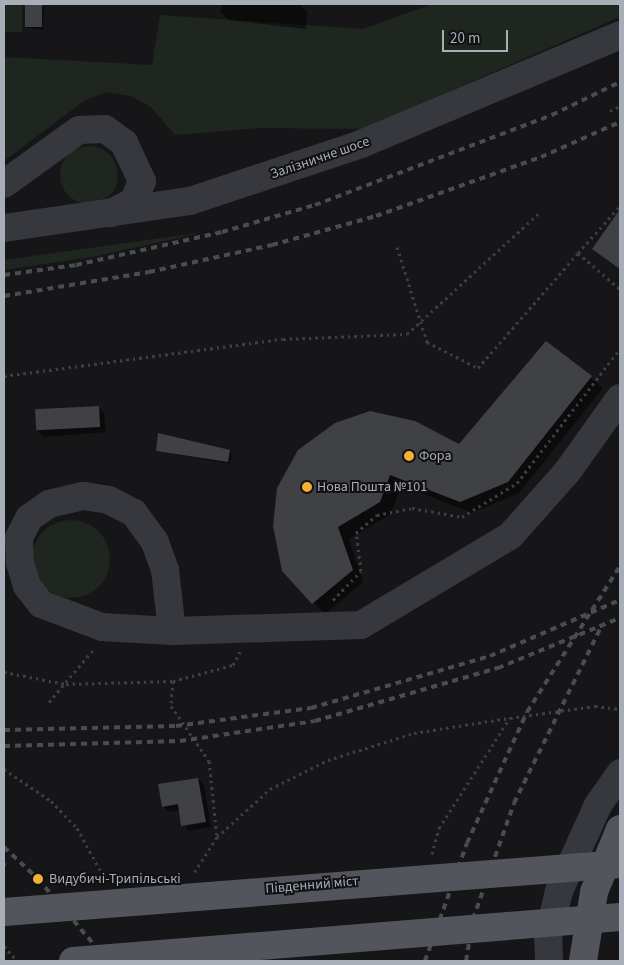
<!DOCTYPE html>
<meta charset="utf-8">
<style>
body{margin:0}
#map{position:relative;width:624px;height:965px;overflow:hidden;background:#161618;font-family:"Source Sans 3",sans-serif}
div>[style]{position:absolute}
.green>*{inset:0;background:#1e261f;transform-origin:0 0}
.round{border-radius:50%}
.shadow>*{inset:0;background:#0007}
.building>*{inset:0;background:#404145;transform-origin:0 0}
.path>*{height:3px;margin-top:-1.5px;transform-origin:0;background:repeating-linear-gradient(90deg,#3d3f44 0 2.5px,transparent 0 6.5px)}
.minor>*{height:28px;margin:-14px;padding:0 14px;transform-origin:14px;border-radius:14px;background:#37383d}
.major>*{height:28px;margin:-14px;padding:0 14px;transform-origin:14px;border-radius:14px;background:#53555c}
.rail>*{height:4px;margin-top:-2px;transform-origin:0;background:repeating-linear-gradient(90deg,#4a4c52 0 6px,transparent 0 11px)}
.major-bridge>*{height:28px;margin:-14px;padding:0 14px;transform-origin:14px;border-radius:14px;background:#53555c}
.dots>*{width:14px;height:14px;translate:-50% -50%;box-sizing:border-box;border:2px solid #111113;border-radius:50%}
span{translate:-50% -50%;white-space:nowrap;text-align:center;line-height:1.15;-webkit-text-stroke:4px #111113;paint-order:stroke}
.street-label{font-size:14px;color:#a8adb8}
.poi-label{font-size:14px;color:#a8adb8}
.left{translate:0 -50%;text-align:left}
.frame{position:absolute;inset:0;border:5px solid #a8adb8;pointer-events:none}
.scale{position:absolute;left:442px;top:30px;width:66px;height:22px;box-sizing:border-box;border:2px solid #a8adb8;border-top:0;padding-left:6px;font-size:15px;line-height:18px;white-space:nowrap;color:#a8adb8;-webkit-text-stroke:4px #111113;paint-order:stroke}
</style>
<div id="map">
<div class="green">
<div style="left:4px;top:4px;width:18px;height:28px"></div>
<div style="clip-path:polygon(432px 4px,620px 4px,620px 17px,363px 129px,258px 128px,175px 135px,151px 107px,131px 96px,106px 92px,84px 101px,4px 161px,4px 57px,152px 65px,160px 15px,363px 29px)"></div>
<div class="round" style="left:60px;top:146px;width:58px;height:58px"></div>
<div style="clip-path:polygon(204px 232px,98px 256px,4px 270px,4px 260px)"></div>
<div class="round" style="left:32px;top:520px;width:78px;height:78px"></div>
</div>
<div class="shadow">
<div style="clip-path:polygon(26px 4px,44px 7px,43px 30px,25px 27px)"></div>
<div style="clip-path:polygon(222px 4px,299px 4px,307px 12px,306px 29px,229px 20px,221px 12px)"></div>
<div style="clip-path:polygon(620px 211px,620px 268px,594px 248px)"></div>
<div style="clip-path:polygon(547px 343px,603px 388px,519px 493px,472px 513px,401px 485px,391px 514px,349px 539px,363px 582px,325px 614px,283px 571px,278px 488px,459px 446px)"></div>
<div style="clip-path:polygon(98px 407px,104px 413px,106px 432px,44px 437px,38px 431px)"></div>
<div style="clip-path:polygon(157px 451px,230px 451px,232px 454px,230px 464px)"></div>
<div style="clip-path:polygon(198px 779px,204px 785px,211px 827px,188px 831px,180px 810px,169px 812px,163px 806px)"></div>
</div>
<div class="building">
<div style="left:25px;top:4px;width:17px;height:23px"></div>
<div style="clip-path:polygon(620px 209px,620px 269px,592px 249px)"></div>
<div style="clip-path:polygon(546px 341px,592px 376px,508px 482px,460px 502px,390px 475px,380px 502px,338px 527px,353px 570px,312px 604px,282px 571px,273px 526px,277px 488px,298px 450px,335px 423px,370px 411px,415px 421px,459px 444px)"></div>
<div style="left:99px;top:406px;width:21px;height:64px;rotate:87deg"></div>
<div style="clip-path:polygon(158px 433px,230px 450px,228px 462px,156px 451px)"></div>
<div style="clip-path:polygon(198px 778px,206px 822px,181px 826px,178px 804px,162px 807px,158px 784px)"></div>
</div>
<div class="path">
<div style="left:610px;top:111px;width:11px;rotate:-27deg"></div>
<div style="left:397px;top:247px;width:100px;rotate:72.5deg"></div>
<div style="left:427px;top:342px;width:57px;rotate:27deg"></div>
<div style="left:478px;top:368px;width:152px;rotate:-49deg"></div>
<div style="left:578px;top:253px;width:55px;rotate:40.6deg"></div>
<div style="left:578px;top:253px;width:63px;rotate:-48.2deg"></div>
<div style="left:4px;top:376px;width:281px;rotate:-7.6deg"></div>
<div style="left:283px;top:339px;width:124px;rotate:-2.3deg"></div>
<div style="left:407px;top:334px;width:178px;rotate:-42.5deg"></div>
<div style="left:333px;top:600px;width:40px;rotate:-46deg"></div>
<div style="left:361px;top:571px;width:38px;rotate:-97deg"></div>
<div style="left:356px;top:533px;width:28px;rotate:-41deg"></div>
<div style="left:377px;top:515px;width:36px;rotate:-11deg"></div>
<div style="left:412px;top:508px;width:51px;rotate:10.2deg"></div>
<div style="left:462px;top:517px;width:65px;rotate:-31.7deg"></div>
<div style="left:517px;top:483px;width:169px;rotate:-52.5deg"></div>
<div style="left:4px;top:672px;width:63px;rotate:11deg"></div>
<div style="left:66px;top:684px;width:107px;rotate:-1.6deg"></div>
<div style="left:173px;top:681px;width:62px;rotate:-14.9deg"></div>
<div style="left:233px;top:665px;width:15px;rotate:-62deg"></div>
<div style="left:173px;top:681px;width:25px;rotate:95deg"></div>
<div style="left:171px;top:706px;width:67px;rotate:55.4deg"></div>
<div style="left:209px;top:761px;width:76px;rotate:84deg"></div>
<div style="left:217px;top:837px;width:43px;rotate:122.6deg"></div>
<div style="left:49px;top:702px;width:70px;rotate:-49.7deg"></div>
<div style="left:4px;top:769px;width:57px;rotate:34.2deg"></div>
<div style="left:51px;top:801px;width:37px;rotate:46deg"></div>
<div style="left:77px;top:828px;width:60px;rotate:61.3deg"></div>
<div style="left:217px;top:837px;width:72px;rotate:-42.2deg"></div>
<div style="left:270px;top:789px;width:65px;rotate:-26.6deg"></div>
<div style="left:328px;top:760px;width:90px;rotate:-17.4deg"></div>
<div style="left:414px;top:733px;width:96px;rotate:-9deg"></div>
<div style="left:432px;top:854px;width:27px;rotate:-75deg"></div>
<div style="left:439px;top:828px;width:131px;rotate:-57.2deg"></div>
<div style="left:510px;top:718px;width:86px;rotate:-8deg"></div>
<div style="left:595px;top:706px;width:25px;rotate:7deg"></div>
<div style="left:4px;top:864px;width:4px"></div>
<div style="left:4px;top:946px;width:20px;rotate:49deg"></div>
</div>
<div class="minor">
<div style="left:4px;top:184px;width:92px;rotate:-35.8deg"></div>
<div style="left:79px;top:130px;width:26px;rotate:-2deg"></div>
<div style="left:105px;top:129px;width:24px;rotate:36deg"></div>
<div style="left:124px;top:143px;width:42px;rotate:64.7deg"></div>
<div style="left:142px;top:181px;width:22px;rotate:112deg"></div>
<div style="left:134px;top:201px;width:26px;rotate:152deg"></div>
<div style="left:4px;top:228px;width:188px;rotate:-8.3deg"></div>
<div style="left:190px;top:201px;width:180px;rotate:-18.4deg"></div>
<div style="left:361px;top:144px;width:281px;rotate:-22.8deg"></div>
<div style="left:172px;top:631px;width:61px;rotate:-96.5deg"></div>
<div style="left:165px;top:570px;width:30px;rotate:-110deg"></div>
<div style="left:155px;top:542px;width:36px;rotate:-126deg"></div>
<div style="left:134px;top:513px;width:28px;rotate:-153deg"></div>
<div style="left:109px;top:500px;width:26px;rotate:-171deg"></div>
<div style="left:83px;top:496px;width:35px;rotate:167deg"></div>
<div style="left:49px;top:504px;width:24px;rotate:145deg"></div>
<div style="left:29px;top:518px;width:22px;rotate:117deg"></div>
<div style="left:19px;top:538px;width:25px;rotate:88deg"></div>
<div style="left:20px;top:563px;width:24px;rotate:73deg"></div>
<div style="left:27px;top:586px;width:23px;rotate:52deg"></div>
<div style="left:41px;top:604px;width:65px;rotate:20.7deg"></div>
<div style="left:102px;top:627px;width:70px;rotate:3.3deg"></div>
<div style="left:172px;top:631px;width:189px;rotate:-1.8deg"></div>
<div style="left:361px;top:625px;width:174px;rotate:-30.9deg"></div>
<div style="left:510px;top:536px;width:86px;rotate:-48.3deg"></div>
<div style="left:567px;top:472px;width:91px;rotate:-54.4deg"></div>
<div style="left:549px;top:961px;width:23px;rotate:-92deg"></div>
<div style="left:548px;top:938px;width:48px;rotate:-76.8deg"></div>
<div style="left:559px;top:891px;width:94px;rotate:-65.6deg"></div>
<div style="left:598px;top:805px;width:39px;rotate:-55deg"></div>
</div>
<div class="major">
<div style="left:583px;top:961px;width:70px;rotate:-80.9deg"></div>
<div style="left:594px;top:892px;width:68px;rotate:-67.6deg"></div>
</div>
<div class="rail">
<div style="left:4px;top:275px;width:73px;rotate:-7.9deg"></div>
<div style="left:76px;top:265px;width:150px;rotate:-12.7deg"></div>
<div style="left:222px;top:232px;width:97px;rotate:-16.2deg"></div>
<div style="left:315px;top:205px;width:254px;rotate:-20.8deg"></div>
<div style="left:552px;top:115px;width:76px;rotate:-25.9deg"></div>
<div style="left:4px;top:296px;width:147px;rotate:-9.4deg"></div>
<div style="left:149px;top:272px;width:126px;rotate:-12.4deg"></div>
<div style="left:272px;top:245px;width:108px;rotate:-15.6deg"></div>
<div style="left:376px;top:216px;width:175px;rotate:-19.7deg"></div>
<div style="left:541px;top:157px;width:86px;rotate:-23.9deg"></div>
<div style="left:4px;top:730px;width:172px;rotate:-1.3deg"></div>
<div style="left:176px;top:726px;width:136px;rotate:-7.6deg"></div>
<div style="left:311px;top:708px;width:186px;rotate:-16.2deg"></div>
<div style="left:490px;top:656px;width:142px;rotate:-23.3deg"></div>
<div style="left:4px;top:746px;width:176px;rotate:-1.6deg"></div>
<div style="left:180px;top:741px;width:136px;rotate:-8.4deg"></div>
<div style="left:315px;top:721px;width:191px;rotate:-16.2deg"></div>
<div style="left:498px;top:668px;width:132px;rotate:-22.3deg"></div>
<div style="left:4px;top:847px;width:47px;rotate:43.3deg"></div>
<div style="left:38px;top:879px;width:108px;rotate:49.5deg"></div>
<div style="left:425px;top:961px;width:125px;rotate:-70.4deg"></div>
<div style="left:467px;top:843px;width:144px;rotate:-65.4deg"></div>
<div style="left:527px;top:712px;width:173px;rotate:-57.5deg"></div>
<div style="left:466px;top:961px;width:43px;rotate:-80.5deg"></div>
<div style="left:473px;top:919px;width:123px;rotate:-70.5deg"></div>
<div style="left:514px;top:803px;width:196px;rotate:-63.7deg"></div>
</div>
<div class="major-bridge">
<div style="left:4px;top:912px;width:618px;rotate:-4.46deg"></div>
<div style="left:73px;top:961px;width:549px;rotate:-4.6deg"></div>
</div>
<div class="dots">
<div style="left:409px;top:456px;background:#f2b134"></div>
<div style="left:307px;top:487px;background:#f2b134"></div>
<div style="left:38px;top:879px;background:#f2b134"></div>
</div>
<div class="street-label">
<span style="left:320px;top:158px;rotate:-19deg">Залізничне шосе</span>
<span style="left:312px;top:885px;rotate:-5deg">Південний міст</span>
</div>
<div class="poi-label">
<span class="left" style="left:419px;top:456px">Фора</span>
<span class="left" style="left:317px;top:487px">Нова Пошта №101</span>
<span class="left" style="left:49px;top:879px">Видубичі-Трипільські</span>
</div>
<div class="frame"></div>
<div class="scale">20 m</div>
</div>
